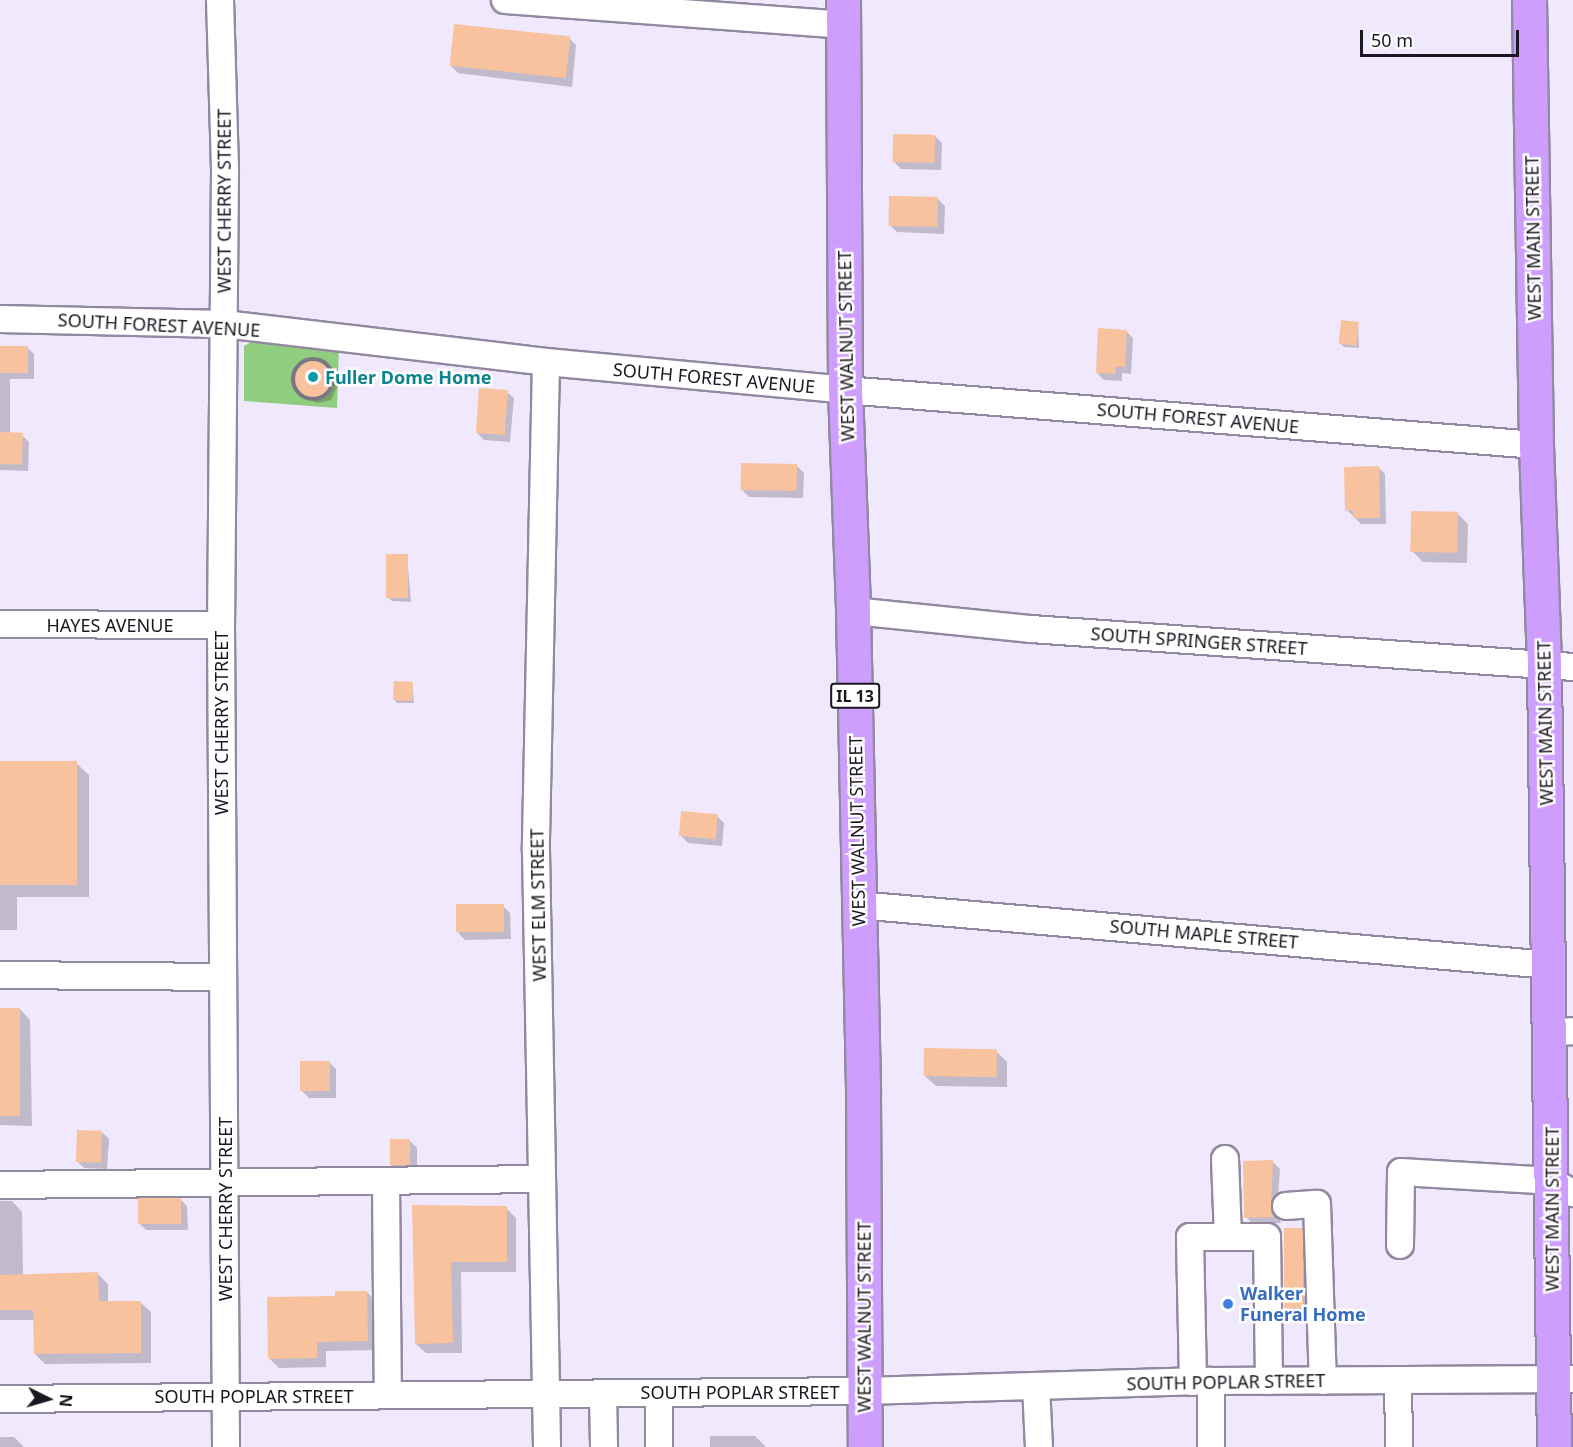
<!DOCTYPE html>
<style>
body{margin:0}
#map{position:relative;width:1573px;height:1447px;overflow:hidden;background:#f0e9fe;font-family:"Noto Sans",sans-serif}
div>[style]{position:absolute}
.green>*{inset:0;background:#91cd7f}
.shadow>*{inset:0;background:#0003}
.building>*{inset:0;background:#f8c29f;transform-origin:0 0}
.round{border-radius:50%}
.path>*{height:4px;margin-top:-2px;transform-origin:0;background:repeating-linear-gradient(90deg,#7b7685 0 4.5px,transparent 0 7.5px)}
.path>.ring{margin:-2px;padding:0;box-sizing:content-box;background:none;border:4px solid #7b7685;border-radius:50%}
.roads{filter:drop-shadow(2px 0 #9289a1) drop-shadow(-2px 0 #9289a1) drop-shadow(0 2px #9289a1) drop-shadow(0 -2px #9289a1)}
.minor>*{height:26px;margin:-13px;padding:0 13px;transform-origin:13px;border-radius:13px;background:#fff}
.highway>*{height:33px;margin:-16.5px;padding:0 16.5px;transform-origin:16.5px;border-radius:16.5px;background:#cd9efe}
.dots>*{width:16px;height:16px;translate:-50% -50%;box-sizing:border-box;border:3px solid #fff;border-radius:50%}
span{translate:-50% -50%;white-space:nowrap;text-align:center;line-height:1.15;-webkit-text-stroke:5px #fff;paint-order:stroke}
.shield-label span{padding:2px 4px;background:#fff;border:2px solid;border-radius:4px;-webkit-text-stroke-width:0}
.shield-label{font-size:16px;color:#1a1720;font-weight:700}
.street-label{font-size:18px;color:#1a1720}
.culture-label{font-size:18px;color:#0d838f;font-weight:700}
.left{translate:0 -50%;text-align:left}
.shop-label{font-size:18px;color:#366cbe;font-weight:700}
.north{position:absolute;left:18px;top:1369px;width:60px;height:60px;-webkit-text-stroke:4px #fff;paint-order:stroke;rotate:95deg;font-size:16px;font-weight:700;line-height:24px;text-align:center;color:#1a1720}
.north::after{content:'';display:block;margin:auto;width:21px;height:27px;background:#1a1720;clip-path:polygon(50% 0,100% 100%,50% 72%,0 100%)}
.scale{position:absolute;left:1360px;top:30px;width:159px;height:27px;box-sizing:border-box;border:3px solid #1a1720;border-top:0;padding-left:8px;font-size:18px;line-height:21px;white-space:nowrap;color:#1a1720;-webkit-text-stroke:4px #fff;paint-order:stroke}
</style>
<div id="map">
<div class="green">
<div style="clip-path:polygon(evenodd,255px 340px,339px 347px,337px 408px,244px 401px,244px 346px,255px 340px,315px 361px,328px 368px,331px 379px,324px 394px,309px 396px,297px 386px,296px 375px,301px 366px,315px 361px)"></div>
</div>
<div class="shadow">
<div style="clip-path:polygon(569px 38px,576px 45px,572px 87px,458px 73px,451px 66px)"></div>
<div style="clip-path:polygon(935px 136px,942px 143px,941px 170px,901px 169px,894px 162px)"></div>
<div style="clip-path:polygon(938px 199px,945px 206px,944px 234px,897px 232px,890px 225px)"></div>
<div style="clip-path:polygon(1358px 323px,1359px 348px,1344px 347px,1341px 344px)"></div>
<div style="clip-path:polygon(1126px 331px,1133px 338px,1131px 374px,1122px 373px,1122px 381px,1104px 380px,1097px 373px)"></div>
<div style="clip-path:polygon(0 347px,27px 347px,34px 354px,34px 379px,10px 379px,10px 434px,22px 435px,29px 442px,28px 471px,0 470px)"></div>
<div style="clip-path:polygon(314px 363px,334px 377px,337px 387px,331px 400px,317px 403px,309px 398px,297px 381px,302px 367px)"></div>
<div style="clip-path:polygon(507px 392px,514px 398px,510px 442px,484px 440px,477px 433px)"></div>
<div style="clip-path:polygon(797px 466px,804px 473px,803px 498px,749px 497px,742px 490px)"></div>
<div style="clip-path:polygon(1378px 467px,1385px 474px,1386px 524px,1361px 524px,1347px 510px)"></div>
<div style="clip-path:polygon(1457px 513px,1468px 524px,1467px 563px,1423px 562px,1412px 551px)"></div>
<div style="clip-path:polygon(407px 555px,411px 602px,392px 601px,389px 598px)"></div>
<div style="clip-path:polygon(412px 684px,414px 703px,397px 703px,394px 699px)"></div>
<div style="clip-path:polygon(76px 763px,89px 775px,89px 897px,17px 897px,17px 930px,0 930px,0 764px)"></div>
<div style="clip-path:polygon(717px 816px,724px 823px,722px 846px,688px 843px,681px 836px)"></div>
<div style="clip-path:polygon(503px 906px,510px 913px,511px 939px,465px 940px,458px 933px)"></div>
<div style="clip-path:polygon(0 1009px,20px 1009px,30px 1020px,32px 1126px,0 1125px)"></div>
<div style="clip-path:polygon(996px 1051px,1007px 1062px,1007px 1087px,936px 1086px,925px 1076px)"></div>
<div style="clip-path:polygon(329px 1062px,336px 1069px,336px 1098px,309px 1098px,302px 1091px)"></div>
<div style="clip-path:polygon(102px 1132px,109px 1139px,107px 1169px,84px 1168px,77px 1161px)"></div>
<div style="clip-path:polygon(410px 1141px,417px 1148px,417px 1172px,398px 1172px,391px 1165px)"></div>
<div style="clip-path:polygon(1273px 1162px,1280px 1169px,1277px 1214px,1281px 1223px,1253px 1224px,1246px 1217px)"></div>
<div style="clip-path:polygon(180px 1199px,187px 1206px,188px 1230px,146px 1230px,139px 1223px)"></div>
<div style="clip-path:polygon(0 1201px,12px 1201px,22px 1212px,23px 1276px,98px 1274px,108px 1284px,108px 1302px,140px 1302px,151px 1312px,151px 1363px,45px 1364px,35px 1354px,34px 1320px,0 1320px)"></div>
<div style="clip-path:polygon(413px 1207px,506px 1208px,516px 1218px,516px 1272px,461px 1272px,462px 1353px,426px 1353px,416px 1344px)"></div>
<div style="clip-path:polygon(1302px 1229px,1313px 1240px,1316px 1318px,1296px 1318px,1286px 1308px)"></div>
<div style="clip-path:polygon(367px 1292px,376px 1302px,377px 1350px,326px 1351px,326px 1367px,279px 1368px,269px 1358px,336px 1297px)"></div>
<div style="clip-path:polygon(710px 1436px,755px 1436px,766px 1447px,710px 1447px)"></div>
<div style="clip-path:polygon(0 1437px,14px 1437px,24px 1447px,0 1447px)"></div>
</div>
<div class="building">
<div style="left:454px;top:24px;width:117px;height:42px;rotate:6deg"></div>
<div style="left:893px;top:134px;width:42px;height:28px;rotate:1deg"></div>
<div style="left:889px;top:196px;width:49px;height:30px;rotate:1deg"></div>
<div style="left:1341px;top:320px;width:18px;height:24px;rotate:6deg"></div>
<div style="clip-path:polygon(1098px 328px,1127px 330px,1125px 367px,1116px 367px,1115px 374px,1096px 373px)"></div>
<div style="left:0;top:346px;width:28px;height:27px"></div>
<div class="round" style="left:295px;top:361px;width:36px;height:36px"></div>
<div style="left:479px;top:388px;width:29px;height:45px;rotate:4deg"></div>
<div style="left:0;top:432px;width:23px;height:32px;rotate:2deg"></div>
<div style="left:741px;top:463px;width:56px;height:27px;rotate:1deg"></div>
<div style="clip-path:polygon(1379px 466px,1380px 518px,1353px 518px,1353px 510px,1345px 511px,1344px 467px)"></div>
<div style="left:1411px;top:511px;width:47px;height:41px;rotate:1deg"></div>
<div style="left:386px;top:554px;width:22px;height:44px"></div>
<div style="left:394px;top:681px;width:19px;height:19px;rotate:3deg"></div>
<div style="left:77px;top:761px;width:124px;height:77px;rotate:90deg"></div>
<div style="left:681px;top:811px;width:37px;height:25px;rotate:5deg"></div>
<div style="left:504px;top:904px;width:28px;height:48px;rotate:90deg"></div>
<div style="left:0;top:1008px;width:20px;height:108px"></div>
<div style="left:924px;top:1048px;width:73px;height:28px;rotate:1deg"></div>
<div style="left:300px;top:1061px;width:30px;height:30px"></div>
<div style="left:77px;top:1130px;width:25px;height:32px;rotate:2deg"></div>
<div style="left:410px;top:1139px;width:26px;height:20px;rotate:90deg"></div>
<div style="clip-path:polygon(1273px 1160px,1271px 1206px,1275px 1217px,1244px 1218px,1243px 1161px)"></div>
<div style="left:138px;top:1198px;width:43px;height:26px"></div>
<div style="clip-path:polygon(412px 1205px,507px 1206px,507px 1262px,451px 1262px,453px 1343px,415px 1344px)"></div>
<div style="left:1284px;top:1228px;width:19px;height:80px"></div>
<div style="clip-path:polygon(98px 1272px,99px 1301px,141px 1301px,141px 1353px,34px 1354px,33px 1310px,0 1310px,0 1275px)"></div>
<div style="clip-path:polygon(335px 1291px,367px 1291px,368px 1341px,317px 1342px,317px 1358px,268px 1359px,267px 1297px,335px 1296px)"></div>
</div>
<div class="path">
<div class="ring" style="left:293px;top:359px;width:36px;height:36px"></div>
</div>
<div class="roads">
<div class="minor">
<div style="left:220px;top:0;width:171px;rotate:88.3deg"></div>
<div style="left:225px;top:171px;width:454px;rotate:90.5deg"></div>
<div style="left:221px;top:625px;width:822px;rotate:89.65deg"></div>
<div style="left:505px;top:0;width:339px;rotate:4.2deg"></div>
<div style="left:0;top:319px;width:224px;rotate:1.3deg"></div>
<div style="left:224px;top:324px;width:324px;rotate:6.7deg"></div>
<div style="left:546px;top:362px;width:300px;rotate:5.3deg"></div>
<div style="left:845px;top:390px;width:693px;rotate:4.55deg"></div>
<div style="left:546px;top:362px;width:489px;rotate:91.2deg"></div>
<div style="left:536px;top:851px;width:596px;rotate:88.94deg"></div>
<div style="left:853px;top:611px;width:179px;rotate:5.8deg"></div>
<div style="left:1031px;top:629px;width:543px;rotate:4.01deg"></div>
<div style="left:0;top:624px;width:221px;rotate:0.3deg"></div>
<div style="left:858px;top:905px;width:694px;rotate:4.96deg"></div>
<div style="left:0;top:975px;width:223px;rotate:0.5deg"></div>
<div style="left:1550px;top:1032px;width:23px;rotate:-2deg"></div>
<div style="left:1225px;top:1159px;width:78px;rotate:87.8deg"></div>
<div style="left:386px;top:1183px;width:212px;rotate:89.5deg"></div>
<div style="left:0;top:1185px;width:542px;rotate:-0.63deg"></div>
<div style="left:1286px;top:1206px;width:31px;rotate:-4deg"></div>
<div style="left:1317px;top:1204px;width:177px;rotate:88.1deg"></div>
<div style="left:1400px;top:1245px;width:73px;rotate:-89.2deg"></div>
<div style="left:1401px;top:1172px;width:150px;rotate:3.4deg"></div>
<div style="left:1551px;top:1181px;width:25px;rotate:29deg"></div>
<div style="left:1398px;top:1380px;width:67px;rotate:89.1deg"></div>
<div style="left:1211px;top:1381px;width:66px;rotate:90deg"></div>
<div style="left:1193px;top:1382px;width:145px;rotate:-91.2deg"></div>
<div style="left:1190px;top:1237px;width:77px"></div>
<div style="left:1267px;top:1237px;width:144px;rotate:89.2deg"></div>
<div style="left:1036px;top:1386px;width:61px;rotate:87.2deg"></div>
<div style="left:603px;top:1393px;width:54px;rotate:88.9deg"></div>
<div style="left:0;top:1399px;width:864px;rotate:-0.53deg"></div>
<div style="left:864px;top:1391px;width:347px;rotate:-1.7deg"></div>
<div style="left:1211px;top:1381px;width:362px;rotate:-0.3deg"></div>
<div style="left:659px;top:1447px;width:54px;rotate:-90deg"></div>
</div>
<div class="highway">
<div style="left:843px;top:0;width:390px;rotate:89.7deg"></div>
<div style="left:845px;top:390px;width:221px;rotate:87.9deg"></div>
<div style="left:853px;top:611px;width:483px;rotate:88.8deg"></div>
<div style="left:863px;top:1094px;width:353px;rotate:89.7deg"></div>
<div style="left:1529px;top:0;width:445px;rotate:89.1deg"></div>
<div style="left:1536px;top:445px;width:222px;rotate:87.9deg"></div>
<div style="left:1544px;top:667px;width:780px;rotate:89.27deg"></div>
</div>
</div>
<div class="dots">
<div style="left:313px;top:377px;background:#0f9aa8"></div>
<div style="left:1228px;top:1304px;background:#3f7fe0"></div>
</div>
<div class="shield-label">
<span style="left:855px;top:696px">IL 13</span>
</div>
<div class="street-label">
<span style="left:224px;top:201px;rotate:-90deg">WEST CHERRY STREET</span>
<span style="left:1533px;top:238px;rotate:-91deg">WEST MAIN STREET</span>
<span style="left:159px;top:325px;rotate:3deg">SOUTH FOREST AVENUE</span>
<span style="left:846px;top:346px;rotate:-91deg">WEST WALNUT STREET</span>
<span style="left:714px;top:378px;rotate:5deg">SOUTH FOREST AVENUE</span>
<span style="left:1198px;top:418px;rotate:5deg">SOUTH FOREST AVENUE</span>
<span style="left:110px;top:625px">HAYES AVENUE</span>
<span style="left:1199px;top:641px;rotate:4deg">SOUTH SPRINGER STREET</span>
<span style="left:221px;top:723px;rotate:-90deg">WEST CHERRY STREET</span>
<span style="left:1545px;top:723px;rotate:-91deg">WEST MAIN STREET</span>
<span style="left:857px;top:831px;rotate:-91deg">WEST WALNUT STREET</span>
<span style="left:538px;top:905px;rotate:-91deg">WEST ELM STREET</span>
<span style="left:1204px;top:934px;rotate:5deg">SOUTH MAPLE STREET</span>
<span style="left:225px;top:1209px;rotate:-90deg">WEST CHERRY STREET</span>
<span style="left:1552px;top:1209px;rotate:-90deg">WEST MAIN STREET</span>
<span style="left:864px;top:1317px;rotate:-90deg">WEST WALNUT STREET</span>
<span style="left:1226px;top:1382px;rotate:-1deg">SOUTH POPLAR STREET</span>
<span style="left:740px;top:1392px">SOUTH POPLAR STREET</span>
<span style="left:254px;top:1396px">SOUTH POPLAR STREET</span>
</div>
<div class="culture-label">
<span class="left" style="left:325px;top:377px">Fuller Dome Home</span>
</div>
<div class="shop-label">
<span class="left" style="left:1240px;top:1304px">Walker<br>Funeral Home</span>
</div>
<div class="north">N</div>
<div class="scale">50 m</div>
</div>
